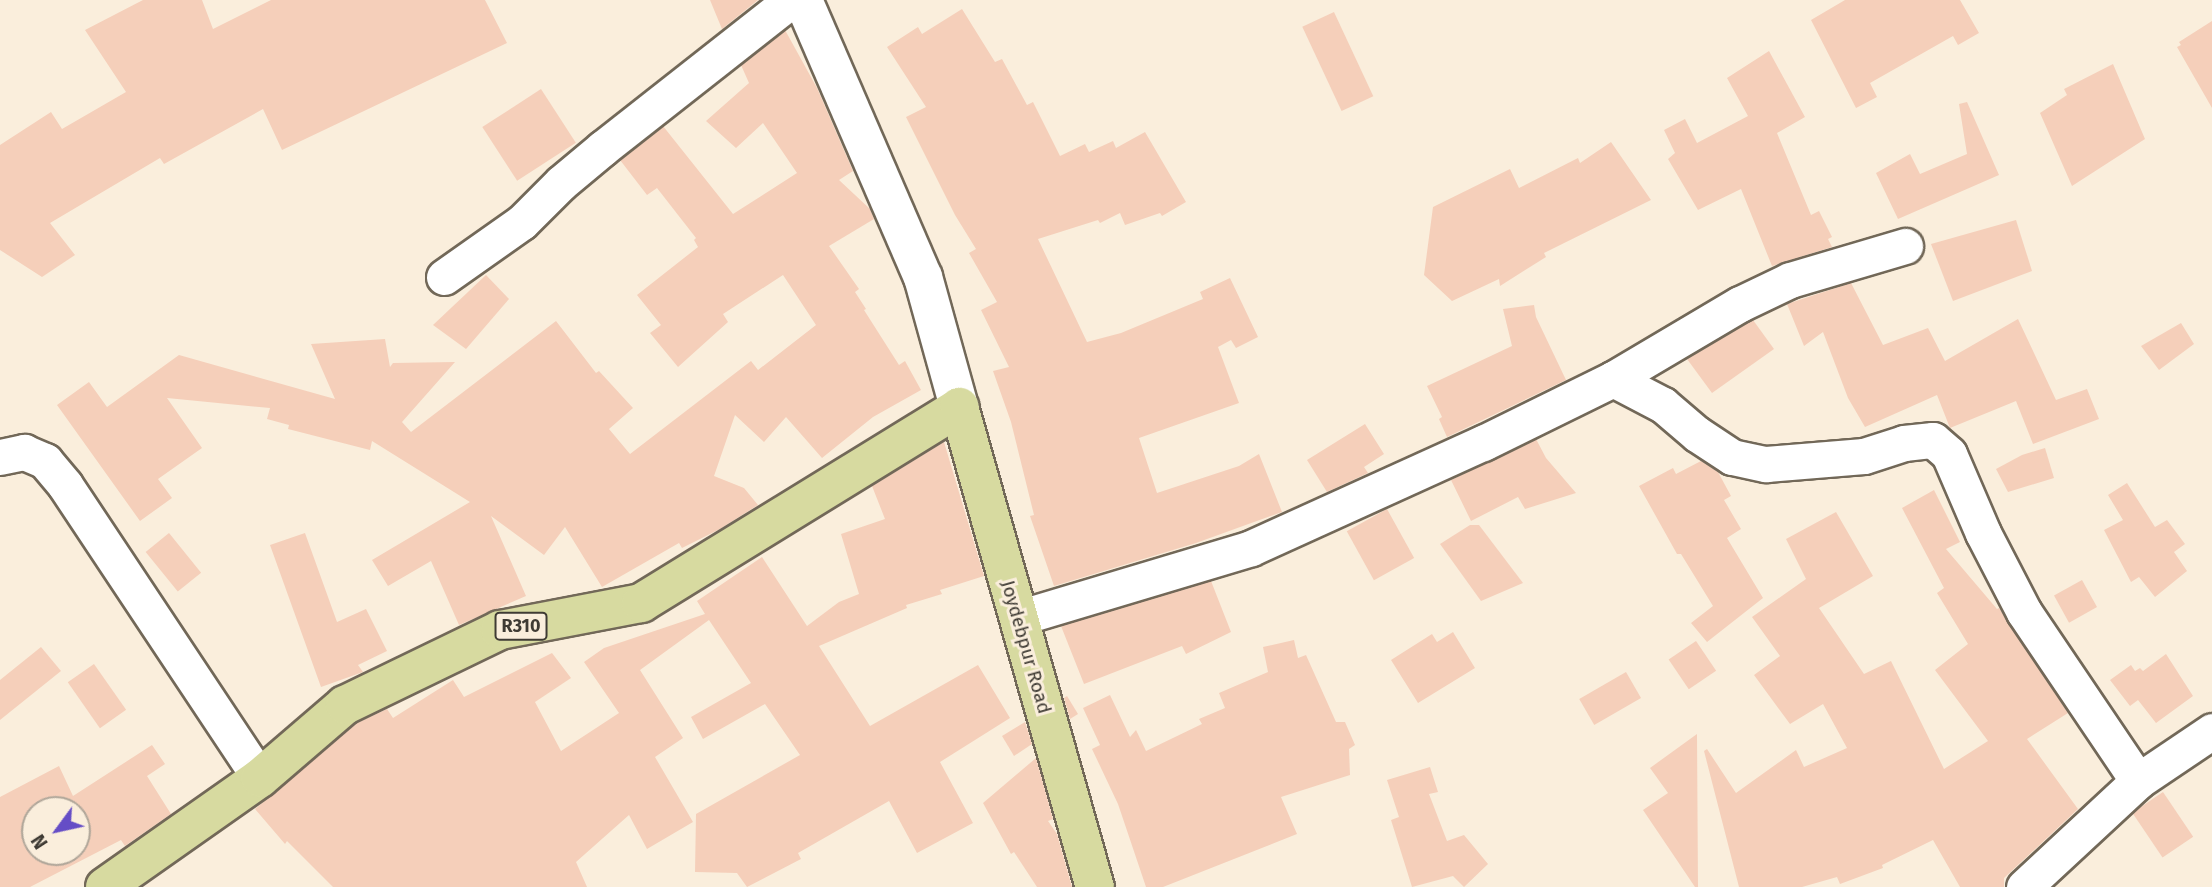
<!DOCTYPE html>
<style>
body{margin:0}
#map{position:relative;width:2212px;height:887px;overflow:hidden;background:#faeedc;font-family:"Fira Sans",sans-serif}
div>[style]{position:absolute}
.building>*{inset:0;background:#f5cfba;transform-origin:0 0}
.roads{filter:drop-shadow(2px 0 #726858) drop-shadow(-2px 0 #726858) drop-shadow(0 2px #726858) drop-shadow(0 -2px #726858)}
.minor>*{height:35px;margin:-17.5px;padding:0 17.5px;transform-origin:17.5px;border-radius:17.5px;background:#fff}
.tertiary>*{height:38px;margin:-19px;padding:0 19px;transform-origin:19px;border-radius:19px;background:#fff}
.primary>*{height:38px;margin:-19px;padding:0 19px;transform-origin:19px;border-radius:19px;background:#d7daa0}
span{translate:-50% -50%;white-space:nowrap;text-align:center;line-height:1.15;-webkit-text-stroke:6px #faeedc;paint-order:stroke}
.shield-label span{padding:2px 5px;background:#faeedc;border:2px solid;border-radius:5px;-webkit-text-stroke-width:0}
.shield-label{font-size:18px;color:#3f3b34;font-weight:700}
.street-label{font-size:19px;color:#3f3b34}
.north{position:absolute;left:21px;top:796px;width:70px;height:70px;box-sizing:border-box;background:#faeedc;border:2px solid #afa699;border-radius:50%;rotate:237deg;font-size:19px;font-weight:700;line-height:28px;text-align:center;color:#3f3b34}
.north::after{content:'';display:block;margin:auto;width:24px;height:32px;background:#654dc6;clip-path:polygon(50% 0,100% 100%,50% 72%,0 100%)}
</style>
<div id="map">
<div class="building">
<div style="clip-path:polygon(143px 0,202px 0,213px 29px,271px 0,485px 0,507px 43px,282px 150px,263px 109px,164px 164px,160px 158px,50px 223px,75px 255px,42px 277px,0 250px,0 145px,51px 112px,62px 129px,126px 92px,85px 30px)"></div>
<div style="clip-path:polygon(710px 0,758px 0,722px 29px)"></div>
<div style="clip-path:polygon(1845px 0,1960px 0,1979px 33px,1958px 45px,1953px 36px,1870px 83px,1877px 97px,1856px 108px,1811px 20px)"></div>
<div style="clip-path:polygon(962px 9px,995px 62px,1002px 59px,1027px 105px,1033px 102px,1060px 156px,1085px 144px,1089px 152px,1113px 141px,1116px 148px,1145px 132px,1186px 202px,1162px 216px,1160px 213px,1125px 225px,1120px 213px,1100px 223px,1098px 220px,1038px 239px,1087px 342px,1121px 333px,1203px 299px,1200px 292px,1230px 278px,1258px 337px,1236px 348px,1231px 340px,1218px 347px,1239px 403px,1139px 438px,1157px 493px,1239px 466px,1259px 454px,1282px 512px,1196px 543px,1054px 586px,1030px 516px,1034px 515px,1011px 422px,993px 371px,1009px 367px,981px 310px,997px 302px,969px 253px,976px 249px,955px 215px,906px 117px,926px 107px,887px 47px,918px 27px,922px 34px)"></div>
<div style="left:1334px;top:12px;width:93px;height:35px;rotate:65deg"></div>
<div style="clip-path:polygon(2212px 21px,2212px 108px,2177px 47px,2181px 45px,2179px 42px)"></div>
<div style="clip-path:polygon(785px 30px,817px 88px,853px 171px,839px 180px,870px 209px,874px 219px,829px 246px,859px 289px,855px 292px,866px 309px,864px 310px,899px 365px,905px 361px,921px 390px,873px 417px,822px 458px,786px 417px,764px 442px,735px 415px,714px 476px,744px 488px,758px 505px,720px 529px,682px 548px,679px 543px,602px 587px,565px 527px,544px 555px,491px 516px,526px 596px,459px 625px,431px 561px,388px 586px,372px 560px,470px 502px,372px 441px,370px 450px,288px 429px,289px 425px,267px 419px,270px 408px,167px 398px,202px 448px,158px 479px,172px 498px,140px 521px,57px 405px,89px 382px,107px 407px,179px 355px,335px 399px,311px 344px,385px 339px,390px 367px,393px 363px,455px 362px,402px 422px,411px 432px,556px 321px,596px 373px,599px 371px,633px 408px,609px 429px,630px 454px,751px 361px,758px 370px,816px 325px,783px 275px,723px 314px,728px 322px,678px 367px,650px 333px,661px 325px,637px 295px,698px 247px,694px 240px,696px 238px,657px 188px,647px 195px,620px 160px,663px 126px,733px 214px,797px 173px,763px 123px,736px 148px,706px 121px,749px 83px,741px 65px)"></div>
<div style="clip-path:polygon(1769px 51px,1805px 117px,1777px 133px,1811px 215px,1819px 211px,1832px 237px,1828px 239px,1832px 247px,1772px 266px,1741px 189px,1698px 210px,1668px 159px,1675px 153px,1664px 130px,1685px 119px,1697px 143px,1748px 116px,1727px 78px)"></div>
<div style="clip-path:polygon(2113px 64px,2145px 139px,2072px 186px,2040px 113px,2067px 95px,2064px 89px)"></div>
<div style="left:541px;top:89px;width:64px;height:70px;rotate:57deg"></div>
<div style="clip-path:polygon(1967px 102px,1999px 175px,1898px 219px,1876px 173px,1910px 154px,1920px 174px,1967px 154px,1959px 104px)"></div>
<div style="clip-path:polygon(1611px 142px,1651px 200px,1544px 253px,1546px 257px,1500px 286px,1499px 279px,1452px 301px,1424px 275px,1433px 207px,1510px 169px,1519px 188px,1578px 158px,1580px 163px)"></div>
<div style="clip-path:polygon(2016px 220px,2032px 271px,1953px 301px,1931px 244px)"></div>
<div style="clip-path:polygon(486px 275px,509px 299px,466px 349px,433px 325px)"></div>
<div style="clip-path:polygon(1851px 283px,1883px 345px,1928px 328px,1945px 361px,2018px 319px,2056px 400px,2087px 389px,2099px 419px,2033px 444px,2016px 401px,1950px 428px,1937px 395px,1865px 427px,1848px 398px,1823px 332px,1804px 346px,1787px 304px)"></div>
<div style="clip-path:polygon(1534px 305px,1536px 317px,1566px 380px,1447px 437px,1439px 419px,1442px 417px,1427px 386px,1512px 346px,1503px 309px)"></div>
<div style="clip-path:polygon(1753px 320px,1774px 349px,1712px 393px,1687px 359px)"></div>
<div style="clip-path:polygon(2181px 323px,2194px 344px,2159px 370px,2141px 346px)"></div>
<div style="clip-path:polygon(1365px 424px,1384px 454px,1364px 467px,1368px 473px,1327px 492px,1307px 460px)"></div>
<div style="clip-path:polygon(1536px 439px,1546px 458px,1576px 493px,1525px 509px,1518px 497px,1471px 521px,1451px 480px)"></div>
<div style="clip-path:polygon(944px 442px,984px 576px,940px 590px,942px 594px,906px 605px,907px 608px,819px 646px,870px 726px,978px 665px,1010px 718px,940px 762px,973px 823px,917px 853px,889px 801px,798px 853px,801px 859px,747px 887px,737px 873px,695px 872px,696px 814px,800px 755px,765px 704px,703px 739px,691px 717px,751px 683px,709px 620px,640px 670px,683px 738px,655px 757px,693px 822px,647px 849px,629px 815px,576px 862px,587px 887px,333px 887px,287px 841px,285px 844px,255px 809px,357px 723px,387px 709px,393px 718px,453px 680px,464px 697px,552px 653px,571px 678px,535px 702px,561px 751px,619px 713px,584px 662px,604px 648px,705px 614px,697px 601px,762px 557px,807px 626px,839px 602px,859px 594px,841px 534px,885px 519px,872px 486px)"></div>
<div style="clip-path:polygon(2045px 448px,2054px 478px,2008px 492px,1996px 469px,2022px 455px)"></div>
<div style="clip-path:polygon(1701px 461px,1718px 472px,1731px 496px,1724px 500px,1741px 529px,1727px 538px,1763px 598px,1707px 642px,1691px 623px,1713px 606px,1681px 554px,1677px 554px,1639px 486px,1673px 468px,1676px 474px)"></div>
<div style="clip-path:polygon(2127px 483px,2155px 527px,2167px 520px,2185px 544px,2174px 552px,2187px 571px,2155px 597px,2139px 577px,2131px 582px,2104px 530px,2123px 520px,2108px 495px)"></div>
<div style="clip-path:polygon(1934px 490px,1960px 542px,1946px 549px,1997px 609px,1999px 608px,2068px 713px,2027px 739px,2078px 809px,2004px 878px,2004px 887px,1960px 887px,1933px 840px,1882px 865px,1883px 868px,1840px 884px,1837px 877px,1802px 887px,1739px 887px,1704px 751px,1707px 749px,1736px 793px,1796px 750px,1804px 767px,1847px 748px,1823px 704px,1790px 724px,1754px 675px,1780px 656px,1752px 617px,1806px 579px,1786px 539px,1836px 512px,1873px 576px,1819px 608px,1864px 674px,1891px 661px,1944px 769px,1988px 741px,1935px 670px,1968px 644px,1937px 593px,1944px 588px,1902px 508px)"></div>
<div style="left:1387px;top:509px;width:56px;height:46px;rotate:61deg"></div>
<div style="clip-path:polygon(1470px 525px,1479px 525px,1523px 583px,1481px 601px,1440px 544px)"></div>
<div style="left:169px;top:533px;width:51px;height:30px;rotate:51deg"></div>
<div style="clip-path:polygon(305px 533px,337px 622px,366px 609px,387px 651px,358px 665px,363px 672px,321px 687px,270px 545px)"></div>
<div style="left:2082px;top:580px;width:31px;height:32px;rotate:61deg"></div>
<div style="clip-path:polygon(1211px 581px,1231px 632px,1186px 654px,1182px 646px,1084px 684px,1061px 626px)"></div>
<div style="clip-path:polygon(1453px 632px,1475px 668px,1418px 703px,1391px 660px,1432px 634px,1437px 642px)"></div>
<div style="clip-path:polygon(1294px 640px,1298px 658px,1306px 655px,1336px 722px,1345px 722px,1355px 745px,1349px 749px,1350px 775px,1281px 797px,1297px 834px,1163px 887px,1146px 887px,1118px 804px,1092px 749px,1100px 745px,1083px 708px,1110px 695px,1130px 737px,1136px 730px,1146px 751px,1202px 724px,1199px 719px,1225px 708px,1219px 693px,1268px 672px,1263px 647px)"></div>
<div style="left:1696px;top:641px;width:36px;height:33px;rotate:56deg"></div>
<div style="clip-path:polygon(41px 647px,61px 671px,0 720px,0 680px)"></div>
<div style="clip-path:polygon(2166px 654px,2193px 696px,2156px 723px,2138px 700px,2130px 706px,2110px 680px,2131px 665px,2135px 671px,2140px 668px,2143px 671px)"></div>
<div style="left:94px;top:664px;width:56px;height:32px;rotate:55deg"></div>
<div style="left:1626px;top:672px;width:30px;height:54px;rotate:60deg"></div>
<div style="clip-path:polygon(1067px 696px,1078px 714px,1070px 719px,1064px 698px)"></div>
<div style="clip-path:polygon(1025px 722px,1032px 744px,1014px 756px,1002px 736px)"></div>
<div style="clip-path:polygon(1697px 734px,1698px 887px,1695px 887px,1643px 810px,1668px 793px,1650px 768px)"></div>
<div style="clip-path:polygon(evenodd,152px 745px,165px 764px,147px 776px,171px 814px,125px 846px,121px 840px,30px 887px,0 887px,0 797px,59px 766px,73px 796px,152px 745px,35px 810px,77px 810px,77px 852px,35px 852px,35px 810px)"></div>
<div style="clip-path:polygon(1036px 758px,1053px 819px,1048px 821px,1057px 834px,1072px 887px,1037px 887px,1014px 852px,1011px 854px,983px 803px)"></div>
<div style="clip-path:polygon(1430px 767px,1438px 792px,1429px 794px,1447px 841px,1464px 835px,1488px 864px,1464px 887px,1453px 876px,1412px 887px,1391px 820px,1399px 817px,1387px 780px)"></div>
<div style="left:2163px;top:792px;width:54px;height:37px;rotate:56deg"></div>
</div>
<div class="roads">
<div class="minor">
<div style="left:444px;top:277px;width:95px;rotate:-35.2deg"></div>
<div style="left:522px;top:222px;width:55px;rotate:-45deg"></div>
<div style="left:561px;top:183px;width:55px;rotate:-39.8deg"></div>
<div style="left:603px;top:148px;width:239px;rotate:-38.2deg"></div>
<div style="left:1613px;top:379px;width:56px;rotate:27.5deg"></div>
<div style="left:1663px;top:405px;width:45px;rotate:40.5deg"></div>
<div style="left:1697px;top:434px;width:42px;rotate:33.3deg"></div>
<div style="left:1732px;top:457px;width:35px;rotate:12deg"></div>
<div style="left:1766px;top:464px;width:98px;rotate:-4.7deg"></div>
<div style="left:1864px;top:456px;width:42px;rotate:-18deg"></div>
<div style="left:1904px;top:443px;width:29px;rotate:-6deg"></div>
<div style="left:1933px;top:440px;width:21px;rotate:41deg"></div>
<div style="left:1949px;top:454px;width:86px;rotate:66.7deg"></div>
<div style="left:1983px;top:533px;width:89px;rotate:62.6deg"></div>
<div style="left:2024px;top:612px;width:204px;rotate:56deg"></div>
<div style="left:0;top:457px;width:25px;rotate:-12deg"></div>
<div style="left:24px;top:452px;width:23px;rotate:23deg"></div>
<div style="left:45px;top:461px;width:31px;rotate:50deg"></div>
<div style="left:65px;top:485px;width:352px;rotate:56.4deg"></div>
<div style="left:1018px;top:618px;width:243px;rotate:-16.7deg"></div>
<div style="left:1251px;top:548px;width:255px;rotate:-24.4deg"></div>
<div style="left:1483px;top:443px;width:145px;rotate:-26.2deg"></div>
<div style="left:1613px;top:379px;width:147px;rotate:-30.6deg"></div>
<div style="left:1740px;top:304px;width:55px;rotate:-25.6deg"></div>
<div style="left:1790px;top:280px;width:120px;rotate:-16.5deg"></div>
<div style="left:2024px;top:887px;width:156px;rotate:-42.9deg"></div>
<div style="left:2138px;top:781px;width:89px;rotate:-34deg"></div>
</div>
<div class="tertiary">
<div style="left:803px;top:0;width:302px;rotate:66.6deg"></div>
<div style="left:923px;top:277px;width:135px;rotate:74.5deg"></div>
</div>
<div class="primary">
<div style="left:105px;top:887px;width:189px;rotate:-35.1deg"></div>
<div style="left:260px;top:778px;width:112px;rotate:-40.7deg"></div>
<div style="left:345px;top:705px;width:172px;rotate:-25.8deg"></div>
<div style="left:500px;top:630px;width:144px;rotate:-10.8deg"></div>
<div style="left:641px;top:603px;width:374px;rotate:-31.6deg"></div>
<div style="left:959px;top:407px;width:499px;rotate:74.2deg"></div>
</div>
</div>
<div class="shield-label">
<span style="left:521px;top:626px">R310</span>
</div>
<div class="street-label">
<span style="left:1026px;top:647px;rotate:74deg">Joydebpur Road</span>
</div>
<div class="north">N</div>
</div>
